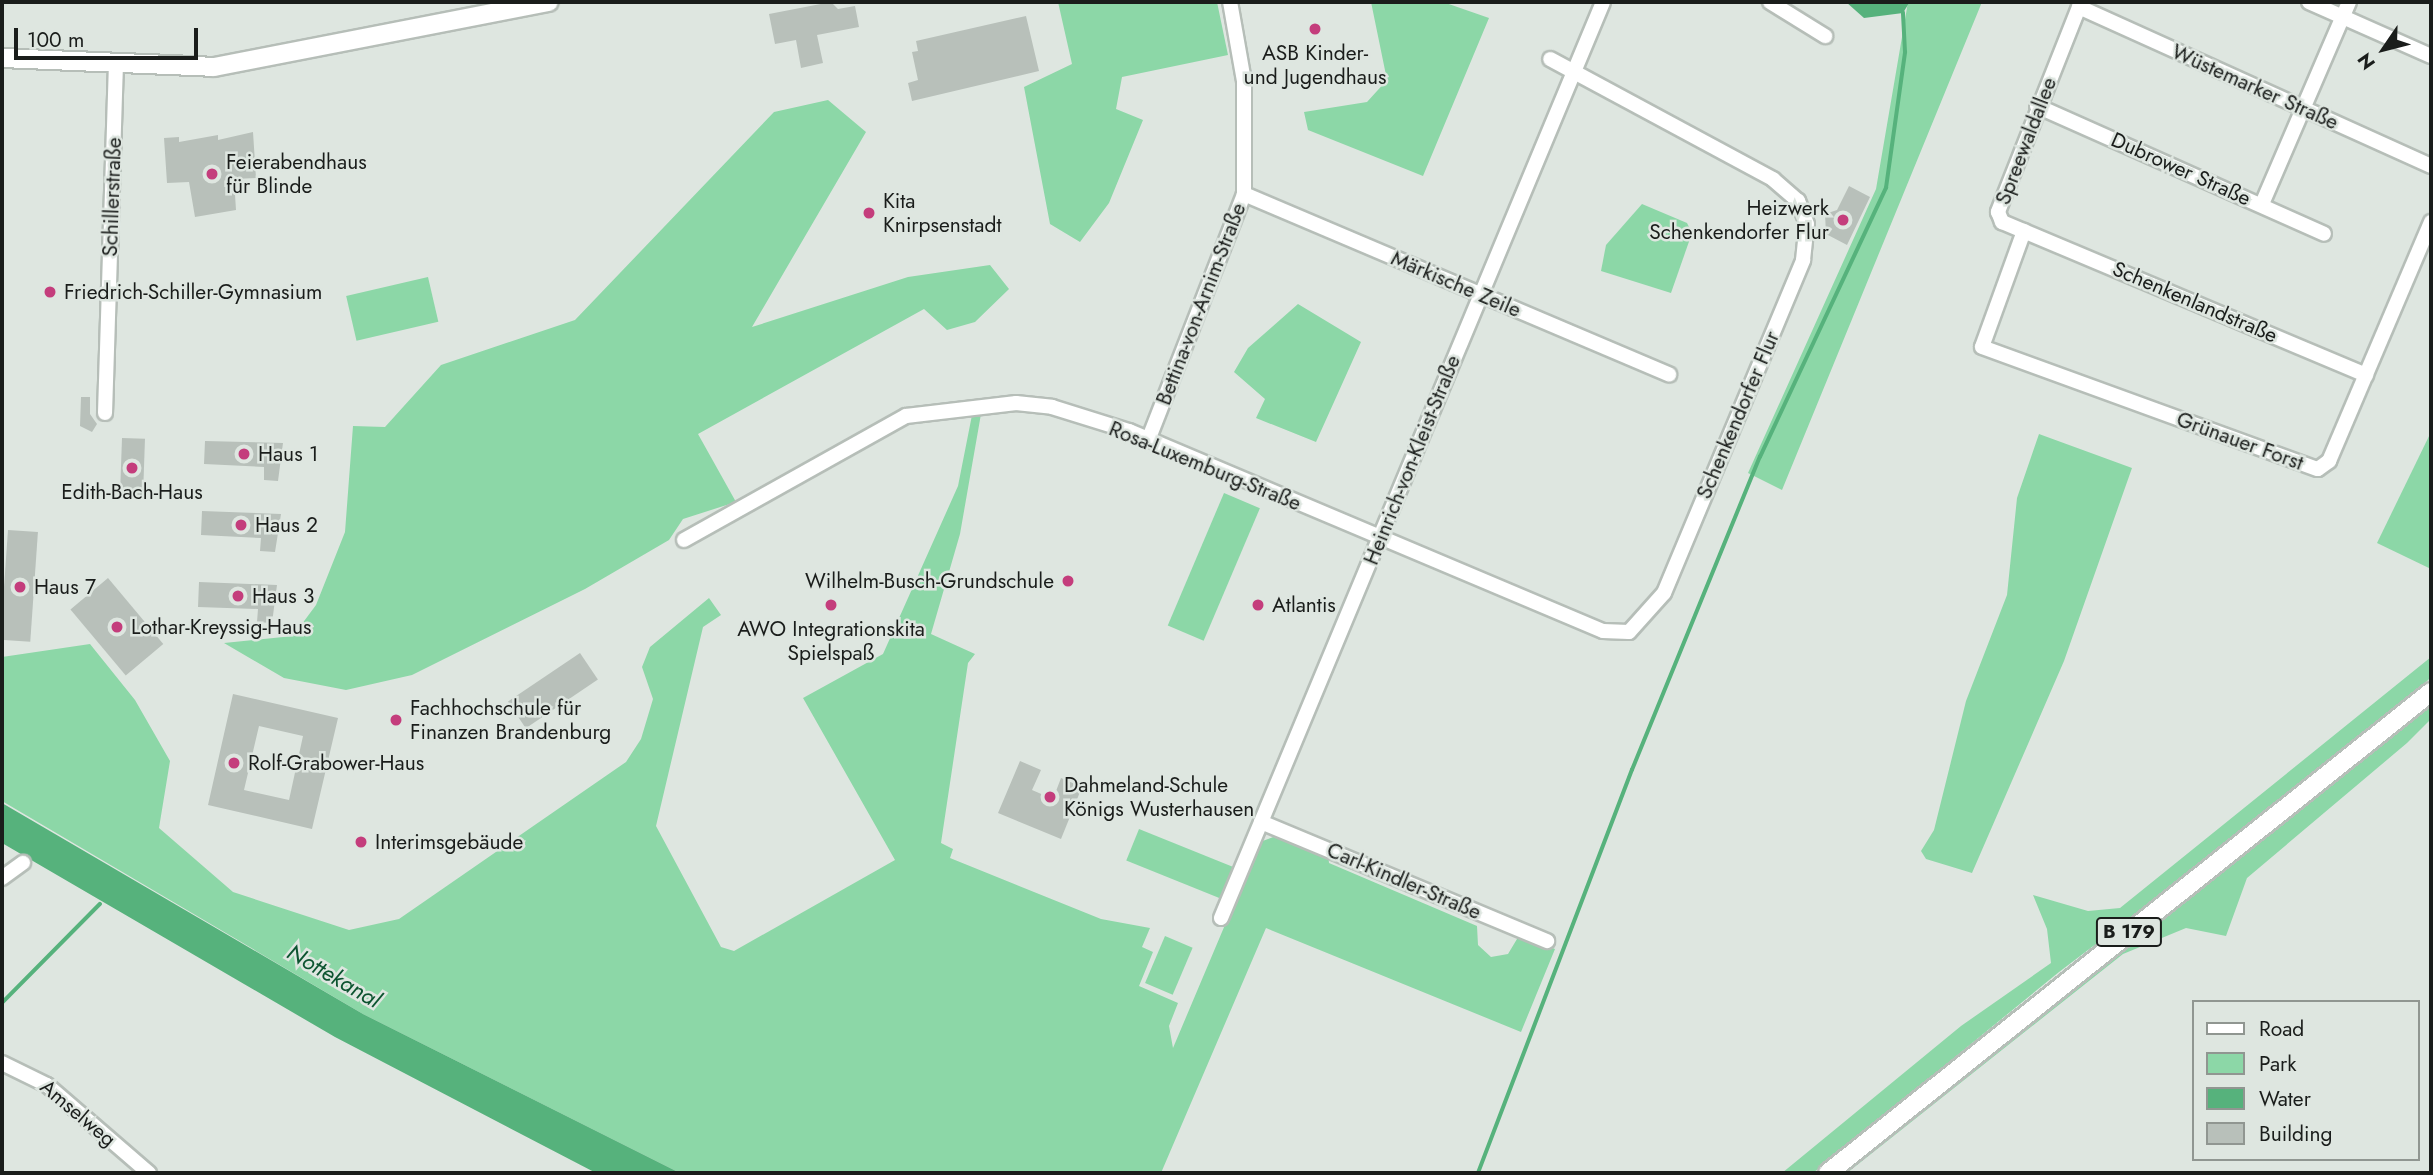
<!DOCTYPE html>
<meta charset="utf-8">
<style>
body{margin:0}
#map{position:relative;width:2433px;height:1175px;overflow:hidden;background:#dee6e0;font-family:Jost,sans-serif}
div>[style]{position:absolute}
.green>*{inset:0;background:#8cd7a7;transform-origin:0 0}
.water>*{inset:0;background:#56b27c}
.stream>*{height:3.5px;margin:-1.75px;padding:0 1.75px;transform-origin:1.75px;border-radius:1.75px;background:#56b27c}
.building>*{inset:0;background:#b8c0ba;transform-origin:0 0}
.roads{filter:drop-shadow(2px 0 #b6beb8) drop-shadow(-2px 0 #b6beb8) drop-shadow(0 2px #b6beb8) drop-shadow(0 -2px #b6beb8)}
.minor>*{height:14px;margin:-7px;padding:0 7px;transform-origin:7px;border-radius:7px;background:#fff}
.major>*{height:18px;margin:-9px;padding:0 9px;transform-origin:9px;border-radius:9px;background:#fff}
.dots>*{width:19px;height:19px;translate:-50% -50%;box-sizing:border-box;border:4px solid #dee6e0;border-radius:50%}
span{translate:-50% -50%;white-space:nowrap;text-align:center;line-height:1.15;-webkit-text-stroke:5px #dee6e0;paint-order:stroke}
.shield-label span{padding:2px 5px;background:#dee6e0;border:2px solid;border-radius:5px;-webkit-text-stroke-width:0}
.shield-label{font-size:19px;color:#1a1d1b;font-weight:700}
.poi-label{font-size:21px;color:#1a1d1b}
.left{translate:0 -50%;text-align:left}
.right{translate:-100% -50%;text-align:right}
.street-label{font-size:21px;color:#1a1d1b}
.water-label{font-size:23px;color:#0c5430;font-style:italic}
.frame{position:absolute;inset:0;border:4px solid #1a1d1b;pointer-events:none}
.legend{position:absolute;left:2192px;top:1000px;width:228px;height:161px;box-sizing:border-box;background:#dee6e0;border:2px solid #909691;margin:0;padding:9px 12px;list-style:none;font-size:21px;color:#1a1d1b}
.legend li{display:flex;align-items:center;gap:14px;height:35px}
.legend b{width:35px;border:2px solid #909691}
.north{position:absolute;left:2349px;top:14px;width:70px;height:70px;-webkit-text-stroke:5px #dee6e0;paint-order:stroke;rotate:235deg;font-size:19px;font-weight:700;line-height:28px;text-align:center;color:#1a1d1b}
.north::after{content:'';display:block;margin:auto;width:24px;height:32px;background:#1a1d1b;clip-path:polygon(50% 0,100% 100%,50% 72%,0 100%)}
.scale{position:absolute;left:14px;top:28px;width:184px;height:32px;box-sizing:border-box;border:4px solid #1a1d1b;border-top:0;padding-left:9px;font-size:21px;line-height:24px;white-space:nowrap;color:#1a1d1b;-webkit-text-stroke:5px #dee6e0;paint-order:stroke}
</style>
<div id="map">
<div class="green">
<div style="clip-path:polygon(1058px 2px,1217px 2px,1228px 55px,1122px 77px,1116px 109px,1143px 120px,1109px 203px,1080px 242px,1050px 224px,1024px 87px,1072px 64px)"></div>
<div style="clip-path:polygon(1371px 2px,1443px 2px,1489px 18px,1423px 176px,1308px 130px,1304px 112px,1367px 102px,1387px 80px)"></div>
<div style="clip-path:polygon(1908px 2px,1982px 2px,1782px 490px,1748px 473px,1876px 189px)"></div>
<div style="clip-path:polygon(828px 100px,866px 132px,752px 327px,908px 277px,990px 265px,1009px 289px,975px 322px,947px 330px,924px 309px,698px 434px,736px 502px,683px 519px,669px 540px,585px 589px,412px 675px,346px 690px,284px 678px,224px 643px,293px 636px,316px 605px,345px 532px,353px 426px,385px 427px,441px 365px,575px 320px,774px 112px)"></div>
<div style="clip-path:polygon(1642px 204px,1687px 223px,1692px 233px,1671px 293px,1601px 271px,1606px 245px)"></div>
<div style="left:428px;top:277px;width:46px;height:84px;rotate:77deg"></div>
<div style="clip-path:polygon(1298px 304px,1361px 342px,1316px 442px,1256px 418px,1265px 399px,1234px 372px,1248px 348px)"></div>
<div style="clip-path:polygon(981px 414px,960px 534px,931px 634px,975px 654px,968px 663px,941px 843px,953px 849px,950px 858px,1101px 919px,1150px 928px,1142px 947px,1153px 952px,1139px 986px,1178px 1003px,1169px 1026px,1173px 1048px,1260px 842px,1281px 834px,1328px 853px,1329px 863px,1477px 926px,1478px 945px,1491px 957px,1508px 954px,1520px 934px,1555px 949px,1521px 1032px,1266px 928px,1161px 1173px,680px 1173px,363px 1014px,2px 801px,2px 657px,90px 644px,135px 700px,170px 761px,159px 828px,233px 892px,349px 930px,399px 919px,626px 762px,641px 739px,653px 699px,642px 667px,650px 647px,709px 598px,721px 615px,703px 627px,656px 826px,721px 947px,734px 951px,895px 860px,803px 698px,883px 654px,958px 486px,972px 415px)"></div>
<div style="clip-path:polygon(2431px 432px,2431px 569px,2377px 543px)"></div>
<div style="clip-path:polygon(2039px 434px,2132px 468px,2064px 661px,1972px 873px,1926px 859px,1921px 851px,1934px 830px,1966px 701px,2007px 595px,2017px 498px)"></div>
<div style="left:1224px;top:493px;width:39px;height:144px;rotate:23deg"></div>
<div style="clip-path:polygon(2431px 657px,2431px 677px,2425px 683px,2270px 812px,2059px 972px,1813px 1173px,1782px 1173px,1961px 1026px,2051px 963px,2047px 929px,2033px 895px,2088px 911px,2120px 908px)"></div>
<div style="clip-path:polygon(2431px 698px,2431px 719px,2407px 743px,2247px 878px,2226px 936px,2186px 928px,2123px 954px,1847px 1173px,1839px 1173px)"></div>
<div style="left:1139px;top:829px;width:103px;height:34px;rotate:22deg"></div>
<div style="left:1165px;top:936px;width:30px;height:51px;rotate:23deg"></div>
</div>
<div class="water">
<div style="clip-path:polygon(1846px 2px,1908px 2px,1909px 3px,1903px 13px,1864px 18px)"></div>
<div style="clip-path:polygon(2px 803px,363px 1014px,680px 1173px,596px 1173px,335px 1037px,2px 843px)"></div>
</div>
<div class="stream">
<div style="left:2px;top:1003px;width:139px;rotate:-45.3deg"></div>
<div style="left:1478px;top:1173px;width:431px;rotate:-69.1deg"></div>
<div style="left:1632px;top:770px;width:338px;rotate:-67.8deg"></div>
<div style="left:1760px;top:457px;width:297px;rotate:-64.9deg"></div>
<div style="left:1886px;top:188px;width:137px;rotate:-82deg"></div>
<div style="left:1905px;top:52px;width:39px;rotate:-93deg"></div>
</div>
<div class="building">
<div style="clip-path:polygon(831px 2px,838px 9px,855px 6px,859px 27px,817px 35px,823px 63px,801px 68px,796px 40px,775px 44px,769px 14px)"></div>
<div style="clip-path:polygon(1026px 16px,1039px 71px,912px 101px,908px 83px,918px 80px,912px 52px,918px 51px,916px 41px)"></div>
<div style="clip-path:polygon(253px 132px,256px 178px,234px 179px,236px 210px,195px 217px,189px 182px,167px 183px,164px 138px,179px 137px,179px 142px,218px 135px,218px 140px)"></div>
<div style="clip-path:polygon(1849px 186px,1870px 197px,1847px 245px,1826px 234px,1825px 214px,1837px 210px)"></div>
<div style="clip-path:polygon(81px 397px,90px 397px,90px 414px,97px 424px,92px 432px,80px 426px)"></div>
<div style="left:122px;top:438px;width:23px;height:60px;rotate:2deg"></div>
<div style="clip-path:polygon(205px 441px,283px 443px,278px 481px,264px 480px,264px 467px,204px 464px)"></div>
<div style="clip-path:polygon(202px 511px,281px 514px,275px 552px,260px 551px,261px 538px,201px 535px)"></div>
<div style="left:8px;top:530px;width:30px;height:110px;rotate:4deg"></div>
<div style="left:108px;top:578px;width:86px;height:49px;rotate:50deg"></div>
<div style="clip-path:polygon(199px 582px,277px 585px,272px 623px,257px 622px,258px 609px,198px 607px)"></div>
<div style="left:580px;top:653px;width:32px;height:87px;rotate:56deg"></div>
<div style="clip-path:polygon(evenodd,233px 694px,338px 718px,312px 829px,208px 805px,233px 694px,259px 726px,303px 736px,289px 800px,244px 790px,259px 726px)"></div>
<div style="clip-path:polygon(1020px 761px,1041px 770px,1032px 790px,1053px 799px,1061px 778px,1082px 787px,1061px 839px,998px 813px)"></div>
</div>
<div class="roads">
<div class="minor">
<div style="left:1770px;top:2px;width:65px;rotate:31.7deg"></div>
<div style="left:2081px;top:2px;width:226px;rotate:111.6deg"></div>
<div style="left:1998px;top:212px;width:11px;rotate:68deg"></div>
<div style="left:2002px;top:222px;width:395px;rotate:22.8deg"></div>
<div style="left:2309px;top:2px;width:133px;rotate:23.9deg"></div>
<div style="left:2079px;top:7px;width:386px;rotate:24.3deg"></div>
<div style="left:2037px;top:106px;width:314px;rotate:24deg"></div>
<div style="left:1244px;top:194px;width:462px;rotate:23deg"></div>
<div style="left:2262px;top:204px;width:220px;rotate:-66.7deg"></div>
<div style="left:2024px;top:231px;width:123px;rotate:109.9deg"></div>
<div style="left:1982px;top:347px;width:357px;rotate:20deg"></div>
<div style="left:2318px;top:469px;width:14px;rotate:-36deg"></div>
<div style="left:2329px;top:461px;width:260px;rotate:-66.9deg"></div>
<div style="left:105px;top:413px;width:348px;rotate:-88.2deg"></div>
<div style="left:1149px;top:438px;width:262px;rotate:-68.7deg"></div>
<div style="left:1244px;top:194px;width:113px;rotate:-90deg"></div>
<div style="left:1244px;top:81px;width:80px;rotate:-100deg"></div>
<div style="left:684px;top:540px;width:254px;rotate:-29.2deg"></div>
<div style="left:906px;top:416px;width:111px;rotate:-6.7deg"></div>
<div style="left:1016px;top:403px;width:36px;rotate:6deg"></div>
<div style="left:1052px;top:407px;width:81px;rotate:17.3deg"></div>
<div style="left:1129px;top:431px;width:514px;rotate:22.88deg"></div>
<div style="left:1603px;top:631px;width:26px;rotate:2deg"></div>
<div style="left:1629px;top:632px;width:52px;rotate:-48.1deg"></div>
<div style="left:1664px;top:593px;width:361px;rotate:-67.3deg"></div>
<div style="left:1803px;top:260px;width:36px;rotate:-84deg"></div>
<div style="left:1807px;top:224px;width:25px;rotate:-111deg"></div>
<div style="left:1798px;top:201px;width:33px;rotate:-139deg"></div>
<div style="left:1773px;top:179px;width:253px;rotate:-151.7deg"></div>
<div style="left:1261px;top:822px;width:310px;rotate:22.6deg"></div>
<div style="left:2px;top:878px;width:26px;rotate:-36deg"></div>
<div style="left:1221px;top:918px;width:992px;rotate:-67.36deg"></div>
<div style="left:2px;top:1063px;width:50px;rotate:26.1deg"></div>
<div style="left:47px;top:1085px;width:135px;rotate:40.8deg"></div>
</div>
<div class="major">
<div style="left:2px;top:58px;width:212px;rotate:2.4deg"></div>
<div style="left:214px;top:67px;width:341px;rotate:-11deg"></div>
<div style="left:1828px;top:1173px;width:771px;rotate:-38.58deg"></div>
</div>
</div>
<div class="dots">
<div style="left:1315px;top:29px;background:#c43d7c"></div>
<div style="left:212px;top:174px;background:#c43d7c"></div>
<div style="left:869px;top:213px;background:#c43d7c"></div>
<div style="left:1843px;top:220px;background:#c43d7c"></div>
<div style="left:50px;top:292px;background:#c43d7c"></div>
<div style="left:244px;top:454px;background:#c43d7c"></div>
<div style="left:132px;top:468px;background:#c43d7c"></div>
<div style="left:241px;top:525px;background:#c43d7c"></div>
<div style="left:1068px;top:581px;background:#c43d7c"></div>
<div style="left:20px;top:587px;background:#c43d7c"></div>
<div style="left:238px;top:596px;background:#c43d7c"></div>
<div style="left:831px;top:605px;background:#c43d7c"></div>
<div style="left:1258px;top:605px;background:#c43d7c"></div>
<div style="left:117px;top:627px;background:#c43d7c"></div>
<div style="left:396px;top:720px;background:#c43d7c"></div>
<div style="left:234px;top:763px;background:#c43d7c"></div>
<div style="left:1050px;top:797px;background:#c43d7c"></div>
<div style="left:361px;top:842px;background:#c43d7c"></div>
</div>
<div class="shield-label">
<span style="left:2129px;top:932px">B 179</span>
</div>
<div class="poi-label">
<span style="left:1315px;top:65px">ASB Kinder-<br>und Jugendhaus</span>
<span class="left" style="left:226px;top:174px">Feierabendhaus<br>für Blinde</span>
<span class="left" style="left:883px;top:213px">Kita<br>Knirpsenstadt</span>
<span class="right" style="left:1829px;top:220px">Heizwerk<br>Schenkendorfer Flur</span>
<span class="left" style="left:64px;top:292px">Friedrich-Schiller-Gymnasium</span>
<span class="left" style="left:258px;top:454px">Haus 1</span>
<span style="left:132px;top:492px">Edith-Bach-Haus</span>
<span class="left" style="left:255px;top:525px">Haus 2</span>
<span class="right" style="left:1054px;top:581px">Wilhelm-Busch-Grundschule</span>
<span class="left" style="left:34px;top:587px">Haus 7</span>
<span class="left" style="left:252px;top:596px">Haus 3</span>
<span class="left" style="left:1272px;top:605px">Atlantis</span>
<span class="left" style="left:131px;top:627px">Lothar-Kreyssig-Haus</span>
<span style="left:831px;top:641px">AWO Integrationskita<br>Spielspaß</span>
<span class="left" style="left:410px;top:720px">Fachhochschule für<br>Finanzen Brandenburg</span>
<span class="left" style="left:248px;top:763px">Rolf-Grabower-Haus</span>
<span class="left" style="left:1064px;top:797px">Dahmeland-Schule<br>Königs Wusterhausen</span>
<span class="left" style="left:375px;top:842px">Interimsgebäude</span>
</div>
<div class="street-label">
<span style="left:2255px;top:87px;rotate:24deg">Wüstemarker Straße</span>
<span style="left:2026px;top:141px;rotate:-69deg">Spreewaldallee</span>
<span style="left:2181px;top:169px;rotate:24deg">Dubrower Straße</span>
<span style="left:112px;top:197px;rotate:-88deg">Schillerstraße</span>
<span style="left:1456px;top:284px;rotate:23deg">Märkische Zeile</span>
<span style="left:2195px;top:302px;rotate:23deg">Schenkenlandstraße</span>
<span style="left:1201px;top:304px;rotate:-69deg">Bettina-von-Arnim-Straße</span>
<span style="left:1738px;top:415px;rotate:-67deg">Schenkendorfer Flur</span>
<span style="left:2240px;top:441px;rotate:20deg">Grünauer Forst</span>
<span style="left:1412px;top:460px;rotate:-68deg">Heinrich-von-Kleist-Straße</span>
<span style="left:1205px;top:466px;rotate:22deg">Rosa-Luxemburg-Straße</span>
<span style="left:1404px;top:881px;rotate:23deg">Carl-Kindler-Straße</span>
<span style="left:78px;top:1113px;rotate:40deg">Amselweg</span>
</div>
<div class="water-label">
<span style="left:334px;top:976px;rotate:30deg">Nottekanal</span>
</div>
<div class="frame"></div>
<ul class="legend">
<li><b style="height:9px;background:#fff"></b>Road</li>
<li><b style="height:19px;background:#8cd7a7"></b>Park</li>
<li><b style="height:19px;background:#56b27c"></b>Water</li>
<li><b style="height:19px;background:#b8c0ba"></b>Building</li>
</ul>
<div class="north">N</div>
<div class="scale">100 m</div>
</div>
